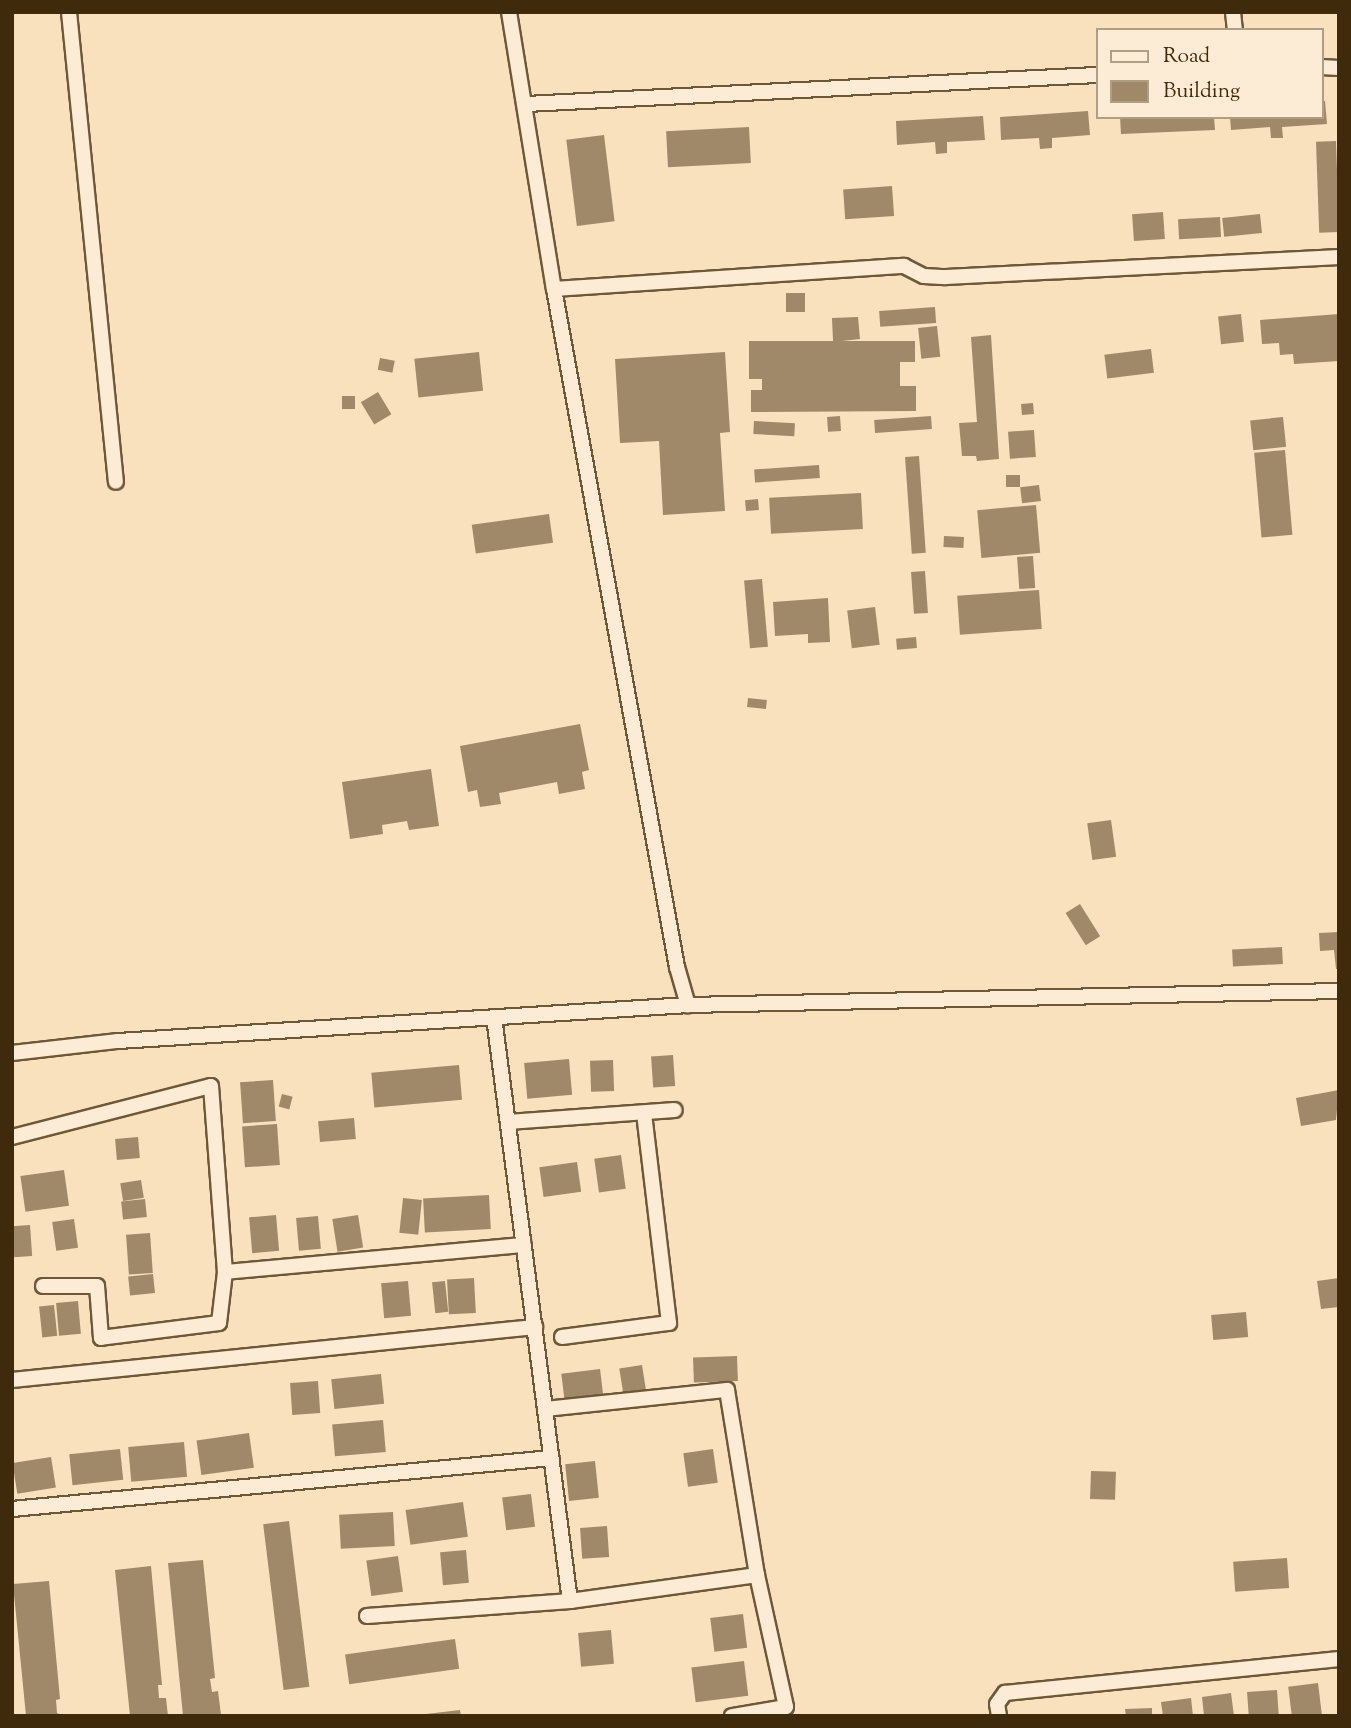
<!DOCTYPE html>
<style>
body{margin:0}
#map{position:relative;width:1351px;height:1728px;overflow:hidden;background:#fae1be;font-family:"Sorts Mill Goudy",serif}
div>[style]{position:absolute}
.building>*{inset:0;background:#a08968;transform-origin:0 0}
.roads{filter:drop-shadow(2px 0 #6e5838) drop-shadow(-2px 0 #6e5838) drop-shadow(0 2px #6e5838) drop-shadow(0 -2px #6e5838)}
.minor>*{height:14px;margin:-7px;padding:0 7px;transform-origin:7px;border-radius:7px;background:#fcecd5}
span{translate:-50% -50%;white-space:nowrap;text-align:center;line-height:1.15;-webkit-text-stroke:7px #fcecd5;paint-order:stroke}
.frame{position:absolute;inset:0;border:14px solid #3f2a0b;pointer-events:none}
.legend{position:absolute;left:1096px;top:28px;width:228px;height:91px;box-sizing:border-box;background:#fcecd5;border:2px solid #b09e84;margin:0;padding:9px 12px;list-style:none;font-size:21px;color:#3f2a0b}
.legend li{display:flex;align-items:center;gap:14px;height:35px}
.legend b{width:35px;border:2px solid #b09e84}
</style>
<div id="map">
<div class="building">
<div style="clip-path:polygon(1321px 101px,1325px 101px,1327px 124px,1282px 127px,1283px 138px,1271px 138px,1270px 127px,1231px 130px,1230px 117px,1321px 117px)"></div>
<div style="clip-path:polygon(1088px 111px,1090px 135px,1052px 138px,1052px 148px,1040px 149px,1039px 138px,1001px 140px,1000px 117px)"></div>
<div style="clip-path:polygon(983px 116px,985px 140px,947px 142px,947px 153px,936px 154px,935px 142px,897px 145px,896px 121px)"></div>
<div style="clip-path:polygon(1120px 117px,1214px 117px,1215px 130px,1121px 134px)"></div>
<div style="left:749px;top:127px;width:36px;height:83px;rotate:87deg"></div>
<div style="left:604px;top:135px;width:87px;height:38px;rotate:83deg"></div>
<div style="left:1336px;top:141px;width:91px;height:20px;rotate:88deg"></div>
<div style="left:892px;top:186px;width:30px;height:49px;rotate:86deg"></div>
<div style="left:1163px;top:212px;width:27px;height:31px;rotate:86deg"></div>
<div style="left:1260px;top:214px;width:19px;height:38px;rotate:84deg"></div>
<div style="left:1220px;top:217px;width:20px;height:42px;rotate:87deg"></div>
<div style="left:786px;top:293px;width:19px;height:19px"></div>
<div style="left:935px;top:307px;width:16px;height:56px;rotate:86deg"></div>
<div style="left:1241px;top:314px;width:28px;height:23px;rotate:84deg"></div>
<div style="clip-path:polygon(1339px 314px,1339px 361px,1294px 364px,1293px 354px,1280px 355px,1279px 343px,1262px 344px,1260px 320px)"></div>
<div style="clip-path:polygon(858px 317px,860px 339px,842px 341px,915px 341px,915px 362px,900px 362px,900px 386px,916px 386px,916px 411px,751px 412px,751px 390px,762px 390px,762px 379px,749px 379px,749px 341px,833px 341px,832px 318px)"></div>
<div style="left:937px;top:326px;width:31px;height:19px;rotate:84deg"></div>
<div style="clip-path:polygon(991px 335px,999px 459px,977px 461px,976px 456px,962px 456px,959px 423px,977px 422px,971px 337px)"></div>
<div style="left:1151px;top:349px;width:24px;height:47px;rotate:83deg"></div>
<div style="left:479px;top:352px;width:39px;height:65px;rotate:84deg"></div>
<div style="clip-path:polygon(725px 352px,730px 432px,720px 433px,725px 511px,663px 515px,659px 441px,620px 443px,615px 359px)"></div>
<div style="left:380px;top:358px;width:15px;height:12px;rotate:11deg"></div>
<div style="left:378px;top:392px;width:26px;height:20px;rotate:59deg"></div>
<div style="left:342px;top:396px;width:13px;height:13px"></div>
<div style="left:1033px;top:403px;width:11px;height:12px;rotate:85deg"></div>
<div style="left:840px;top:416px;width:15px;height:13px;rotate:86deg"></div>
<div style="left:931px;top:416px;width:13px;height:57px;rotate:86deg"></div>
<div style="left:1283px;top:417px;width:30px;height:33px;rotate:84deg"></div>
<div style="left:754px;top:421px;width:41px;height:13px;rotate:3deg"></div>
<div style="left:1034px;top:430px;width:27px;height:26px;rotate:86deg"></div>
<div style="left:1285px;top:450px;width:85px;height:31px;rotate:85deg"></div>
<div style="left:919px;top:456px;width:97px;height:14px;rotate:86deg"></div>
<div style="left:819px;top:465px;width:13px;height:65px;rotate:86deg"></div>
<div style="left:1020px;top:475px;width:12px;height:14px;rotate:90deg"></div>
<div style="left:1039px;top:485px;width:16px;height:19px;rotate:83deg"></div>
<div style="left:861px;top:493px;width:36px;height:92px;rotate:87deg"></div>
<div style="left:758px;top:499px;width:11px;height:13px;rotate:85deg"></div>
<div style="left:1036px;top:505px;width:48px;height:59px;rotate:85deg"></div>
<div style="left:549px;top:514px;width:29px;height:78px;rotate:82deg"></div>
<div style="left:944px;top:536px;width:20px;height:11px;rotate:3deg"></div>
<div style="left:1033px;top:556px;width:32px;height:16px;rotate:86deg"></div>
<div style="left:925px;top:571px;width:42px;height:14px;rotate:86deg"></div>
<div style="left:762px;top:579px;width:68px;height:18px;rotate:85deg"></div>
<div style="left:1039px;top:590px;width:39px;height:82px;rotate:86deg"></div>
<div style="clip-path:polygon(828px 598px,830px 642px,808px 643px,808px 634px,775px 636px,773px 602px)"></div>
<div style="left:875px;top:607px;width:38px;height:28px;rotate:83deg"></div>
<div style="left:916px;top:637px;width:11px;height:20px;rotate:85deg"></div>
<div style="left:748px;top:698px;width:19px;height:9px;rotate:6deg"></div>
<div style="clip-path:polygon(580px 724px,589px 770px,582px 772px,585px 789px,559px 794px,557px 782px,499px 793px,501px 804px,480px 807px,477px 790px,468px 792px,460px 746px)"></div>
<div style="clip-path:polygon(431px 769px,439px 826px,409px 830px,407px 821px,382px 825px,383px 834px,350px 839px,342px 782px)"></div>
<div style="left:1111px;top:820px;width:37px;height:24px;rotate:82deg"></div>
<div style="left:1080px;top:904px;width:38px;height:17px;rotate:58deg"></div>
<div style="clip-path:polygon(1339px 932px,1339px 969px,1336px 969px,1334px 950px,1320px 951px,1319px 933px)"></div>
<div style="left:1282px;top:947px;width:17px;height:50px;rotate:87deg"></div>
<div style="left:673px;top:1055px;width:31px;height:22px;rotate:86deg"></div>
<div style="left:569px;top:1059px;width:36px;height:45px;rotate:85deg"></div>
<div style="left:613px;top:1060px;width:31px;height:23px;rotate:88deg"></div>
<div style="left:459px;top:1065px;width:35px;height:88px;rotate:85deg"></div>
<div style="left:273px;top:1080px;width:41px;height:33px;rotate:86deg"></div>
<div style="clip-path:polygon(1339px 1090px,1336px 1120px,1301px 1126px,1296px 1098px)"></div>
<div style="left:282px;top:1094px;width:11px;height:13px;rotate:15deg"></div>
<div style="left:354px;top:1118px;width:21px;height:36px;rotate:85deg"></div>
<div style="left:277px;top:1124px;width:41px;height:35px;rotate:86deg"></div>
<div style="left:138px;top:1137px;width:21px;height:23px;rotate:85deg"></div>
<div style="left:621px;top:1155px;width:34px;height:27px;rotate:82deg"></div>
<div style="left:577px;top:1162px;width:30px;height:38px;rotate:82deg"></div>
<div style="left:64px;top:1170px;width:36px;height:44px;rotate:82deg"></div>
<div style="left:141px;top:1180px;width:18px;height:21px;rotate:81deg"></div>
<div style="left:489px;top:1195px;width:34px;height:66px;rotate:87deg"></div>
<div style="left:403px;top:1198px;width:19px;height:35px;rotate:6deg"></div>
<div style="left:145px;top:1199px;width:18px;height:24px;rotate:84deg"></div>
<div style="left:276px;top:1215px;width:36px;height:27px;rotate:85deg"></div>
<div style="left:358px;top:1215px;width:33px;height:26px;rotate:81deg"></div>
<div style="left:318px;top:1216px;width:33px;height:22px;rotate:85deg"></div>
<div style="left:74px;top:1219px;width:29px;height:22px;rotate:82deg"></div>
<div style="left:30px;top:1225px;width:31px;height:18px;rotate:86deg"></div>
<div style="left:150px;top:1233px;width:40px;height:24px;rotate:86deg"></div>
<div style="left:153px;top:1274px;width:19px;height:25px;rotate:84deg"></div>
<div style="left:474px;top:1278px;width:35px;height:27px;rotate:87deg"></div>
<div style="clip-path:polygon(1339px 1278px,1339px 1307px,1321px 1309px,1317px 1281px)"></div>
<div style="left:408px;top:1281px;width:35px;height:27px;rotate:85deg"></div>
<div style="left:445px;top:1281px;width:31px;height:13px;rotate:84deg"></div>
<div style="left:78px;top:1301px;width:33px;height:22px;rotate:85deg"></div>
<div style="left:54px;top:1305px;width:31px;height:15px;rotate:84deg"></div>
<div style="left:1246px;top:1312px;width:25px;height:35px;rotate:85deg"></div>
<div style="left:737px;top:1356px;width:25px;height:44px;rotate:88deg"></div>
<div style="left:642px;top:1365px;width:25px;height:23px;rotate:81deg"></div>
<div style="left:600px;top:1369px;width:26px;height:39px;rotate:83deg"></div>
<div style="left:381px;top:1374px;width:30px;height:50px;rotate:84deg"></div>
<div style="left:318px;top:1381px;width:32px;height:28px;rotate:86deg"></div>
<div style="left:383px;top:1420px;width:32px;height:51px;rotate:85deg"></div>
<div style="left:249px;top:1433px;width:35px;height:53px;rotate:82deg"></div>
<div style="left:184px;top:1442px;width:35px;height:56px;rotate:85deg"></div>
<div style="left:120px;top:1449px;width:31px;height:51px;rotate:84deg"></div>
<div style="left:713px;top:1449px;width:34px;height:30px;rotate:82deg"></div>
<div style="left:51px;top:1457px;width:31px;height:39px;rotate:81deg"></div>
<div style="left:595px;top:1461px;width:37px;height:30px;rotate:84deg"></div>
<div style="left:1091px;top:1471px;width:25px;height:28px;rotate:2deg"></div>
<div style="left:531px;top:1494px;width:33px;height:29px;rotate:83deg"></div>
<div style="left:463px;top:1502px;width:35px;height:58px;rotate:82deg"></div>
<div style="left:393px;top:1512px;width:34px;height:54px;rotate:87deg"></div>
<div style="left:289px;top:1521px;width:167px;height:26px;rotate:83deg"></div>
<div style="left:607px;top:1526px;width:31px;height:27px;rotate:86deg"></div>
<div style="left:466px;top:1550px;width:33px;height:26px;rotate:85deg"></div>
<div style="left:398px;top:1556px;width:36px;height:32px;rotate:82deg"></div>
<div style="left:1287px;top:1558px;width:30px;height:54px;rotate:86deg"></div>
<div style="clip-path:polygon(203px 1560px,215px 1678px,210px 1679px,212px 1692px,218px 1691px,221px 1715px,183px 1716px,168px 1563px)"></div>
<div style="clip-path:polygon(151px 1566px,162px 1685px,158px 1685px,159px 1698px,166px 1698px,168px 1716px,130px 1716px,115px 1570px)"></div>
<div style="clip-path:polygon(49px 1581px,60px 1699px,56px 1700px,57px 1713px,64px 1716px,26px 1716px,13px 1584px)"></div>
<div style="left:743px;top:1614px;width:34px;height:33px;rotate:83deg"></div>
<div style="left:611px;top:1630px;width:34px;height:33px;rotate:85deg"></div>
<div style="left:455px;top:1639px;width:30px;height:111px;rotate:82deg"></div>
<div style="left:744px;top:1661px;width:35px;height:53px;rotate:83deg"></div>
<div style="left:1318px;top:1683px;width:33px;height:30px;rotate:83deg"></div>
<div style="left:1277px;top:1690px;width:26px;height:30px;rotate:86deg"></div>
<div style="clip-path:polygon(1231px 1693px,1234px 1716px,1204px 1716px,1202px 1697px)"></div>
<div style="clip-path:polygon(1191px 1698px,1193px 1716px,1163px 1716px,1161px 1702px)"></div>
<div style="clip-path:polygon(1152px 1708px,1152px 1716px,1126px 1716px,1125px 1709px)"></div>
<div style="clip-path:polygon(460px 1710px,461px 1716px,426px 1716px,426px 1714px)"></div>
</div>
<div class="roads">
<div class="minor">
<div style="left:69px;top:12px;width:472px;rotate:84.3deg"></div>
<div style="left:509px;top:12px;width:281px;rotate:80.8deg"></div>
<div style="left:554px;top:289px;width:689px;rotate:79.72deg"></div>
<div style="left:677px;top:967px;width:40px;rotate:74deg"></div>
<div style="left:688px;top:1005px;width:651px;rotate:-1.23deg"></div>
<div style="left:1233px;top:12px;width:18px;rotate:84deg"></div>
<div style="left:1321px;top:67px;width:18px;rotate:3deg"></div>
<div style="left:526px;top:104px;width:572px;rotate:-2.91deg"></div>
<div style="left:554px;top:289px;width:351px;rotate:-3.8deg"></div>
<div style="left:904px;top:266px;width:22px;rotate:27deg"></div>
<div style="left:924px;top:276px;width:22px;rotate:3deg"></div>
<div style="left:946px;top:277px;width:394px;rotate:-2.9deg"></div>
<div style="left:494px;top:1017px;width:589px;rotate:82.59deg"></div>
<div style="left:12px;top:1053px;width:107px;rotate:-6.5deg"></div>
<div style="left:118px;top:1041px;width:571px;rotate:-3.61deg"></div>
<div style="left:508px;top:1122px;width:167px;rotate:-4.1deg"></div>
<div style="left:12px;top:1137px;width:205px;rotate:-14.4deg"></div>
<div style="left:211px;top:1086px;width:187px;rotate:85.7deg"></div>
<div style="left:225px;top:1272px;width:51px;rotate:96.7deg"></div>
<div style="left:219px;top:1323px;width:119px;rotate:172.8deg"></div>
<div style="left:101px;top:1338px;width:52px;rotate:-94.4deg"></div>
<div style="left:97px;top:1286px;width:54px;rotate:180deg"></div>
<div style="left:225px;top:1272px;width:300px;rotate:-5.2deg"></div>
<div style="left:562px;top:1337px;width:108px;rotate:-7.5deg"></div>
<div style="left:669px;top:1323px;width:211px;rotate:-96.8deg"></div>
<div style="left:12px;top:1380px;width:526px;rotate:-5.79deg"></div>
<div style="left:545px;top:1409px;width:183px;rotate:-6deg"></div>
<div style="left:727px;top:1390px;width:187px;rotate:80.8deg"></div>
<div style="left:757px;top:1575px;width:135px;rotate:77.6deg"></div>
<div style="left:786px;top:1707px;width:55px;rotate:170.5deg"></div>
<div style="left:12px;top:1509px;width:542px;rotate:-5.4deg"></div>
<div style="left:367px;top:1616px;width:204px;rotate:-4.2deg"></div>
<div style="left:570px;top:1601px;width:189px;rotate:-7.9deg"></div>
<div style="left:999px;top:1716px;width:12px;rotate:-99deg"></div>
<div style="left:997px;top:1704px;width:14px;rotate:-54deg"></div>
<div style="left:1005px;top:1693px;width:336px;rotate:-5.8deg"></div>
</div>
</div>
<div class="frame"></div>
<ul class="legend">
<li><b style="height:9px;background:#fcecd5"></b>Road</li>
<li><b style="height:19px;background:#a08968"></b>Building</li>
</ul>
</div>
